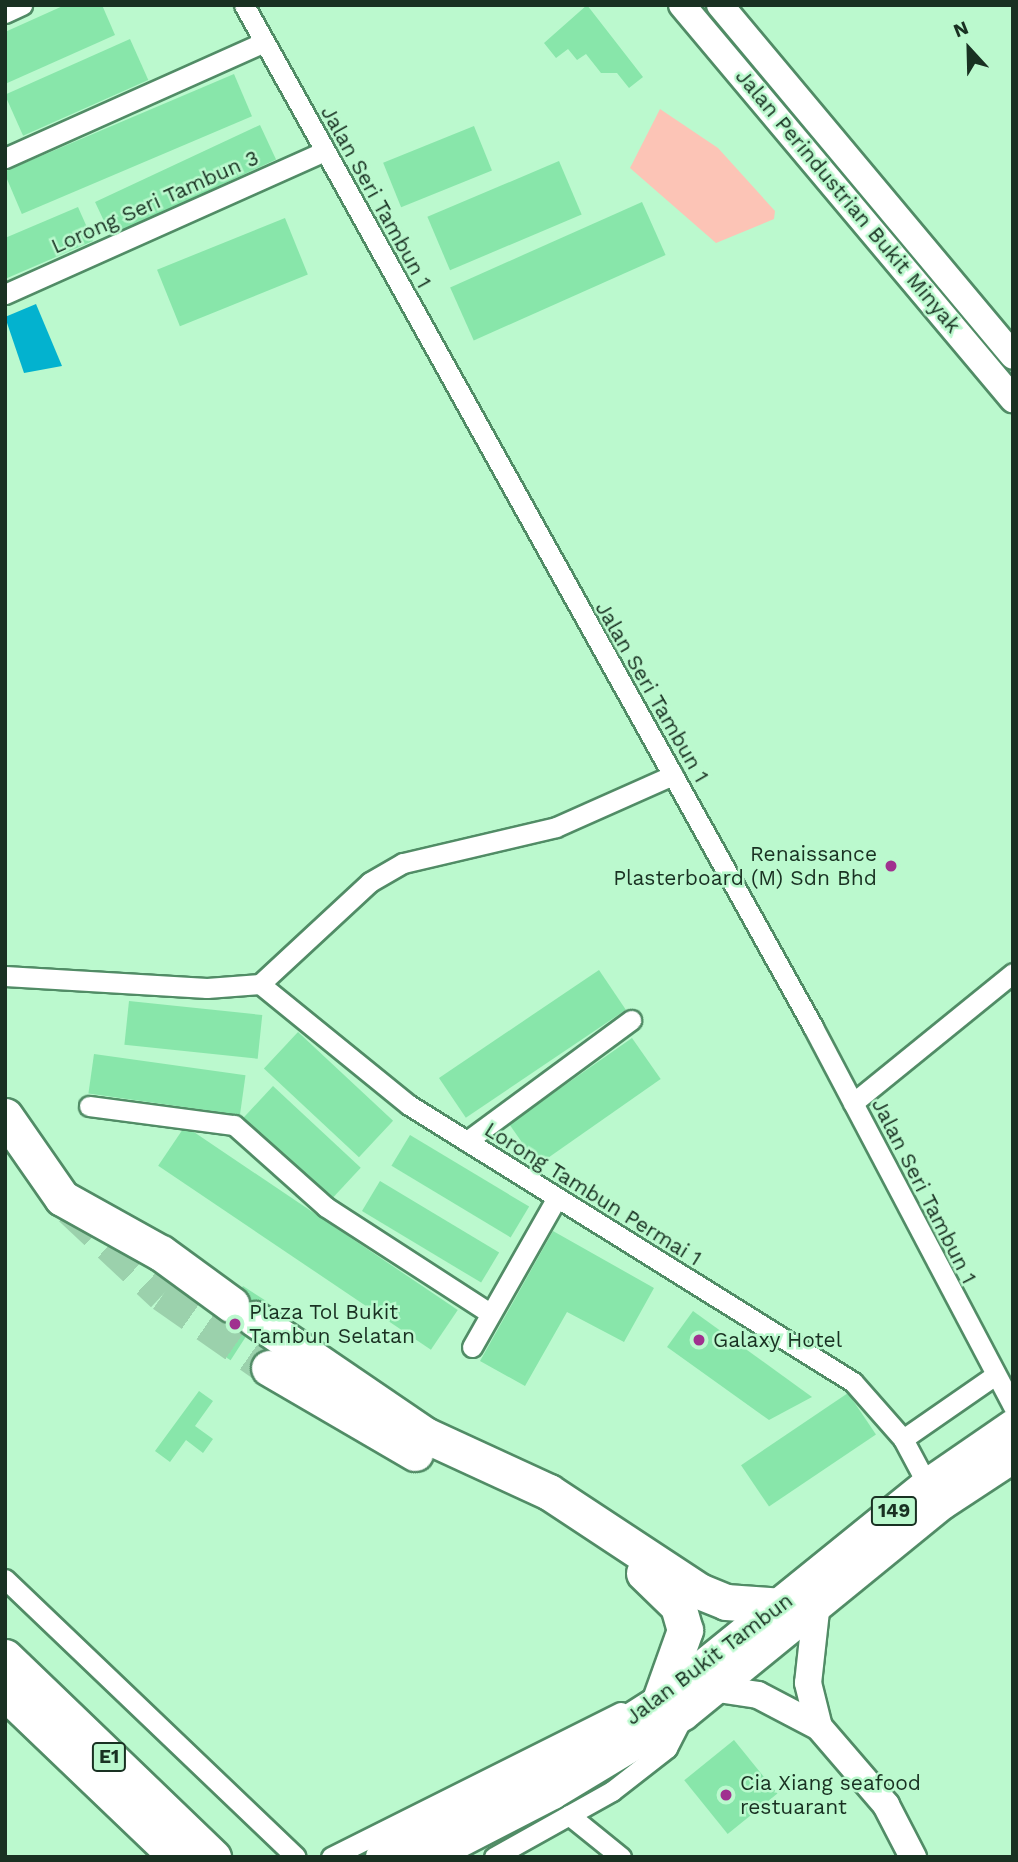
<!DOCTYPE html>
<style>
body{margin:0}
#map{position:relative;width:1018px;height:1862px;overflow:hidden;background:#bbf9ce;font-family:"Work Sans",sans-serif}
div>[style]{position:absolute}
.green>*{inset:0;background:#fcc4b6}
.water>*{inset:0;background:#03b2cf}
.building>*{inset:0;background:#88e6aa;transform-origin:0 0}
.highway-tunnel>*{height:35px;margin-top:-17.5px;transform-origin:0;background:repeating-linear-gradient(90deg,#9bd1ac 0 35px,transparent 0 53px)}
.roads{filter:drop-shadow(2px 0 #518c66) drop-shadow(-2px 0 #518c66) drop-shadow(0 2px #518c66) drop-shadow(0 -2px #518c66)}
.street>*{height:19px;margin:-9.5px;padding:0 9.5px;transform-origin:9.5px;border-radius:9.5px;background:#fff}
.secondary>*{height:26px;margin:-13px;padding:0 13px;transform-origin:13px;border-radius:13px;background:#fff}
.primary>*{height:30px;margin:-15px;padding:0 15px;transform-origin:15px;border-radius:15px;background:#fff}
.highway>*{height:35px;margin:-17.5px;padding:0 17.5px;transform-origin:17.5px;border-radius:17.5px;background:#fff}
.dots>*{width:19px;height:19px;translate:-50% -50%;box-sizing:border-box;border:4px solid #bbf9ce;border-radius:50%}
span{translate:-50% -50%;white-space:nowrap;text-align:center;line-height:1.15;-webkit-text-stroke:5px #bbf9ce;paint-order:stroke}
.shield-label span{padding:2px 5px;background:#bbf9ce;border:2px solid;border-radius:5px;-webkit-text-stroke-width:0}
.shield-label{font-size:19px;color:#193122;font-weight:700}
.street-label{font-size:21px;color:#193122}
.poi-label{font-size:21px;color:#193122}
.right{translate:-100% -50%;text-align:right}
.left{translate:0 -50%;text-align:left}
.frame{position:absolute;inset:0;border:7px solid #193122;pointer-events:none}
.north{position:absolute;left:934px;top:14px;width:70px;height:70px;-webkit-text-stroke:5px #bbf9ce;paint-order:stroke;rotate:338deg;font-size:19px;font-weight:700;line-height:28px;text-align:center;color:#193122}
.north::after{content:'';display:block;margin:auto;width:24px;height:32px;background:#193122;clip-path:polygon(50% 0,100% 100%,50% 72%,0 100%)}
</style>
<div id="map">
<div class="green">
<div style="clip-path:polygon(660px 109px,718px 148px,775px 211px,774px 219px,716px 243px,630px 168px)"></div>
</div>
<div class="water">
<div style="clip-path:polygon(36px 304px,62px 366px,24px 373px,5px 317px)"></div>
</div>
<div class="building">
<div style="clip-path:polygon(65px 5px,102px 5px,115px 35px,5px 84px,5px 32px)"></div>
<div style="clip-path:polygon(587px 5px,643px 77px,629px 88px,617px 73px,601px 73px,586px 54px,577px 60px,568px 49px,556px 58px,544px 43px)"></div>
<div style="left:130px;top:39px;width:45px;height:137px;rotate:66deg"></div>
<div style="left:234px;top:74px;width:46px;height:250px;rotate:67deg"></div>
<div style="left:260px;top:125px;width:38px;height:182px;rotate:65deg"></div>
<div style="left:474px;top:126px;width:48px;height:98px;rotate:68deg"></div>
<div style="left:559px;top:161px;width:58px;height:143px;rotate:67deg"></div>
<div style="left:642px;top:202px;width:58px;height:210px;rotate:66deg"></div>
<div style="clip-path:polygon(78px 207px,93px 241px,5px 279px,5px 238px)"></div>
<div style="left:285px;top:218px;width:61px;height:138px;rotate:68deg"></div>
<div style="left:599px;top:970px;width:48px;height:193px;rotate:56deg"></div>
<div style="left:129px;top:1001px;width:134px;height:44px;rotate:6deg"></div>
<div style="left:298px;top:1032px;width:130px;height:50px;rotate:43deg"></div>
<div style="left:632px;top:1038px;width:50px;height:150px;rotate:55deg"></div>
<div style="left:94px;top:1054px;width:153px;height:40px;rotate:8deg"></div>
<div style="left:273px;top:1086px;width:120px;height:45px;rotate:43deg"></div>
<div style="left:185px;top:1126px;width:329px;height:48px;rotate:34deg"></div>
<div style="left:410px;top:1135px;width:139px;height:36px;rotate:31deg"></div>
<div style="left:380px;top:1181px;width:139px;height:35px;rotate:31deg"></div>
<div style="clip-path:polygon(553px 1231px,654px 1288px,624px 1342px,567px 1312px,525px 1386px,480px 1361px)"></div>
<div style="left:243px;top:1286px;width:30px;height:69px;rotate:33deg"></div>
<div style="clip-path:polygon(693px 1311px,812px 1397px,769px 1420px,667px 1347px)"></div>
<div style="clip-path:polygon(199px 1391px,213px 1401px,195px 1426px,213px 1439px,203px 1453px,186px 1440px,170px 1462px,155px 1451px)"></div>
<div style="left:848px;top:1393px;width:50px;height:129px;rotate:56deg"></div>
<div style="left:734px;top:1740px;width:69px;height:64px;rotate:51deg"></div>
</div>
<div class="highway-tunnel">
<div style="left:71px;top:1208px;width:126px;rotate:43.1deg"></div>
<div style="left:163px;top:1294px;width:129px;rotate:34.9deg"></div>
</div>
<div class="roads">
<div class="street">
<div style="left:244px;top:5px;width:1170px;rotate:60.89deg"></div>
<div style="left:813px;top:1027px;width:429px;rotate:62.2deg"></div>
<div style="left:5px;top:13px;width:19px;rotate:-25deg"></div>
<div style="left:5px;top:158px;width:284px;rotate:-24.1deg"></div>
<div style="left:5px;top:294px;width:350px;rotate:-24.1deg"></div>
<div style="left:5px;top:976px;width:202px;rotate:3.4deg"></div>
<div style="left:207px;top:988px;width:53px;rotate:-4.3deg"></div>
<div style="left:260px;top:984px;width:150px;rotate:-42.8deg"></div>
<div style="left:370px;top:882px;width:38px;rotate:-30deg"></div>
<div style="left:403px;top:863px;width:157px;rotate:-13.2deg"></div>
<div style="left:556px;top:827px;width:128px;rotate:-24deg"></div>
<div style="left:260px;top:984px;width:192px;rotate:39.1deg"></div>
<div style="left:409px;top:1105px;width:523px;rotate:31.96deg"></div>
<div style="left:853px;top:1382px;width:76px;rotate:48.7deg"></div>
<div style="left:903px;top:1439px;width:51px;rotate:61.9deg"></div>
<div style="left:853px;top:1103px;width:206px;rotate:-39.1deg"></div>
<div style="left:89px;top:1106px;width:146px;rotate:7.5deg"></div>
<div style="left:234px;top:1125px;width:123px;rotate:41.7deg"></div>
<div style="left:326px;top:1207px;width:195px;rotate:32.9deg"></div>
<div style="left:467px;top:1141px;width:204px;rotate:-36.4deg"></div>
<div style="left:472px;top:1347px;width:170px;rotate:-60.4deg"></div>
<div style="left:903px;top:1439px;width:111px;rotate:-34.7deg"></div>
<div style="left:5px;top:1579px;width:402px;rotate:43.7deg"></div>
<div style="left:569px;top:1815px;width:67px;rotate:38.9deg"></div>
<div style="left:331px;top:1857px;width:324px;rotate:-26.6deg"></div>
<div style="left:494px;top:1857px;width:135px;rotate:-29.2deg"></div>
<div style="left:612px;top:1791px;width:70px;rotate:-38deg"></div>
<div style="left:667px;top:1748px;width:33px;rotate:-63deg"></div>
</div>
<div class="secondary">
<div style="left:682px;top:5px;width:515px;rotate:49.97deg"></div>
<div style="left:720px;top:5px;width:457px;rotate:50.1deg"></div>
<div style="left:816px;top:1611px;width:72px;rotate:96.3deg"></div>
<div style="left:808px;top:1683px;width:45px;rotate:76deg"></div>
<div style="left:819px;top:1727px;width:103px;rotate:49.3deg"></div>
<div style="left:886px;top:1805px;width:59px;rotate:62.6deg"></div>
<div style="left:718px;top:1689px;width:40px;rotate:8.5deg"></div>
<div style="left:758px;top:1695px;width:69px;rotate:27.7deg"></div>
</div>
<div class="primary">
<div style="left:381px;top:1857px;width:183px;rotate:-27deg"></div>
<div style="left:544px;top:1774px;width:138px;rotate:-32.5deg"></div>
<div style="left:660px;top:1700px;width:343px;rotate:-39deg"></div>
<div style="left:927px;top:1484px;width:104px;rotate:-34.5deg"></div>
<div style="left:431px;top:1857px;width:137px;rotate:-27.3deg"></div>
<div style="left:553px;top:1794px;width:153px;rotate:-31.1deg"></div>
<div style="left:684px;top:1715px;width:334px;rotate:-39.2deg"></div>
<div style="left:943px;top:1504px;width:84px;rotate:-33.3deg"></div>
</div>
<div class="highway">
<div style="left:5px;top:1116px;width:100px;rotate:55.2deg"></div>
<div style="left:62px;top:1198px;width:113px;rotate:29.1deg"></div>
<div style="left:161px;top:1253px;width:87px;rotate:36.1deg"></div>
<div style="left:255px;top:1319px;width:206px;rotate:34.3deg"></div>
<div style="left:425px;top:1435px;width:136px;rotate:24.7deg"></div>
<div style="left:549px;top:1492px;width:180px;rotate:33.4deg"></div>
<div style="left:699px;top:1591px;width:29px;rotate:22deg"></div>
<div style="left:726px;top:1602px;width:57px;rotate:4deg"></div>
<div style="left:269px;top:1368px;width:169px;rotate:30.2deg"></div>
<div style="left:644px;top:1573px;width:47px;rotate:44.1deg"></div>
<div style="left:678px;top:1606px;width:25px;rotate:74deg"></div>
<div style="left:685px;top:1630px;width:74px;rotate:109.7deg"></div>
<div style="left:5px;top:1657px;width:289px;rotate:43.9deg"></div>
<div style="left:5px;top:1692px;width:238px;rotate:43.8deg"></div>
</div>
</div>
<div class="dots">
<div style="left:891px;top:866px;background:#a0318f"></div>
<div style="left:235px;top:1324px;background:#a0318f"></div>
<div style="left:699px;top:1340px;background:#a0318f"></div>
<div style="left:726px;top:1795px;background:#a0318f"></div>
</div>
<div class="shield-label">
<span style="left:894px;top:1511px">149</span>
<span style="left:109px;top:1757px">E1</span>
</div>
<div class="street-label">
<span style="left:376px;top:197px;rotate:61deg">Jalan Seri Tambun 1</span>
<span style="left:848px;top:201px;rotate:50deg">Jalan Perindustrian Bukit Minyak</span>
<span style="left:155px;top:202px;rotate:-24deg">Lorong Seri Tambun 3</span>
<span style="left:652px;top:692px;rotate:60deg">Jalan Seri Tambun 1</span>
<span style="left:924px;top:1191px;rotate:63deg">Jalan Seri Tambun 1</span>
<span style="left:593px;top:1194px;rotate:32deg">Lorong Tambun Permai 1</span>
<span style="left:709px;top:1659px;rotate:-37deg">Jalan Bukit Tambun</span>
</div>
<div class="poi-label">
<span class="right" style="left:877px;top:866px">Renaissance<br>Plasterboard (M) Sdn Bhd</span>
<span class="left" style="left:249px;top:1324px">Plaza Tol Bukit<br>Tambun Selatan</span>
<span class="left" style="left:713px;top:1340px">Galaxy Hotel</span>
<span class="left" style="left:740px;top:1795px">Cia Xiang seafood<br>restuarant</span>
</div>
<div class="frame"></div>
<div class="north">N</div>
</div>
